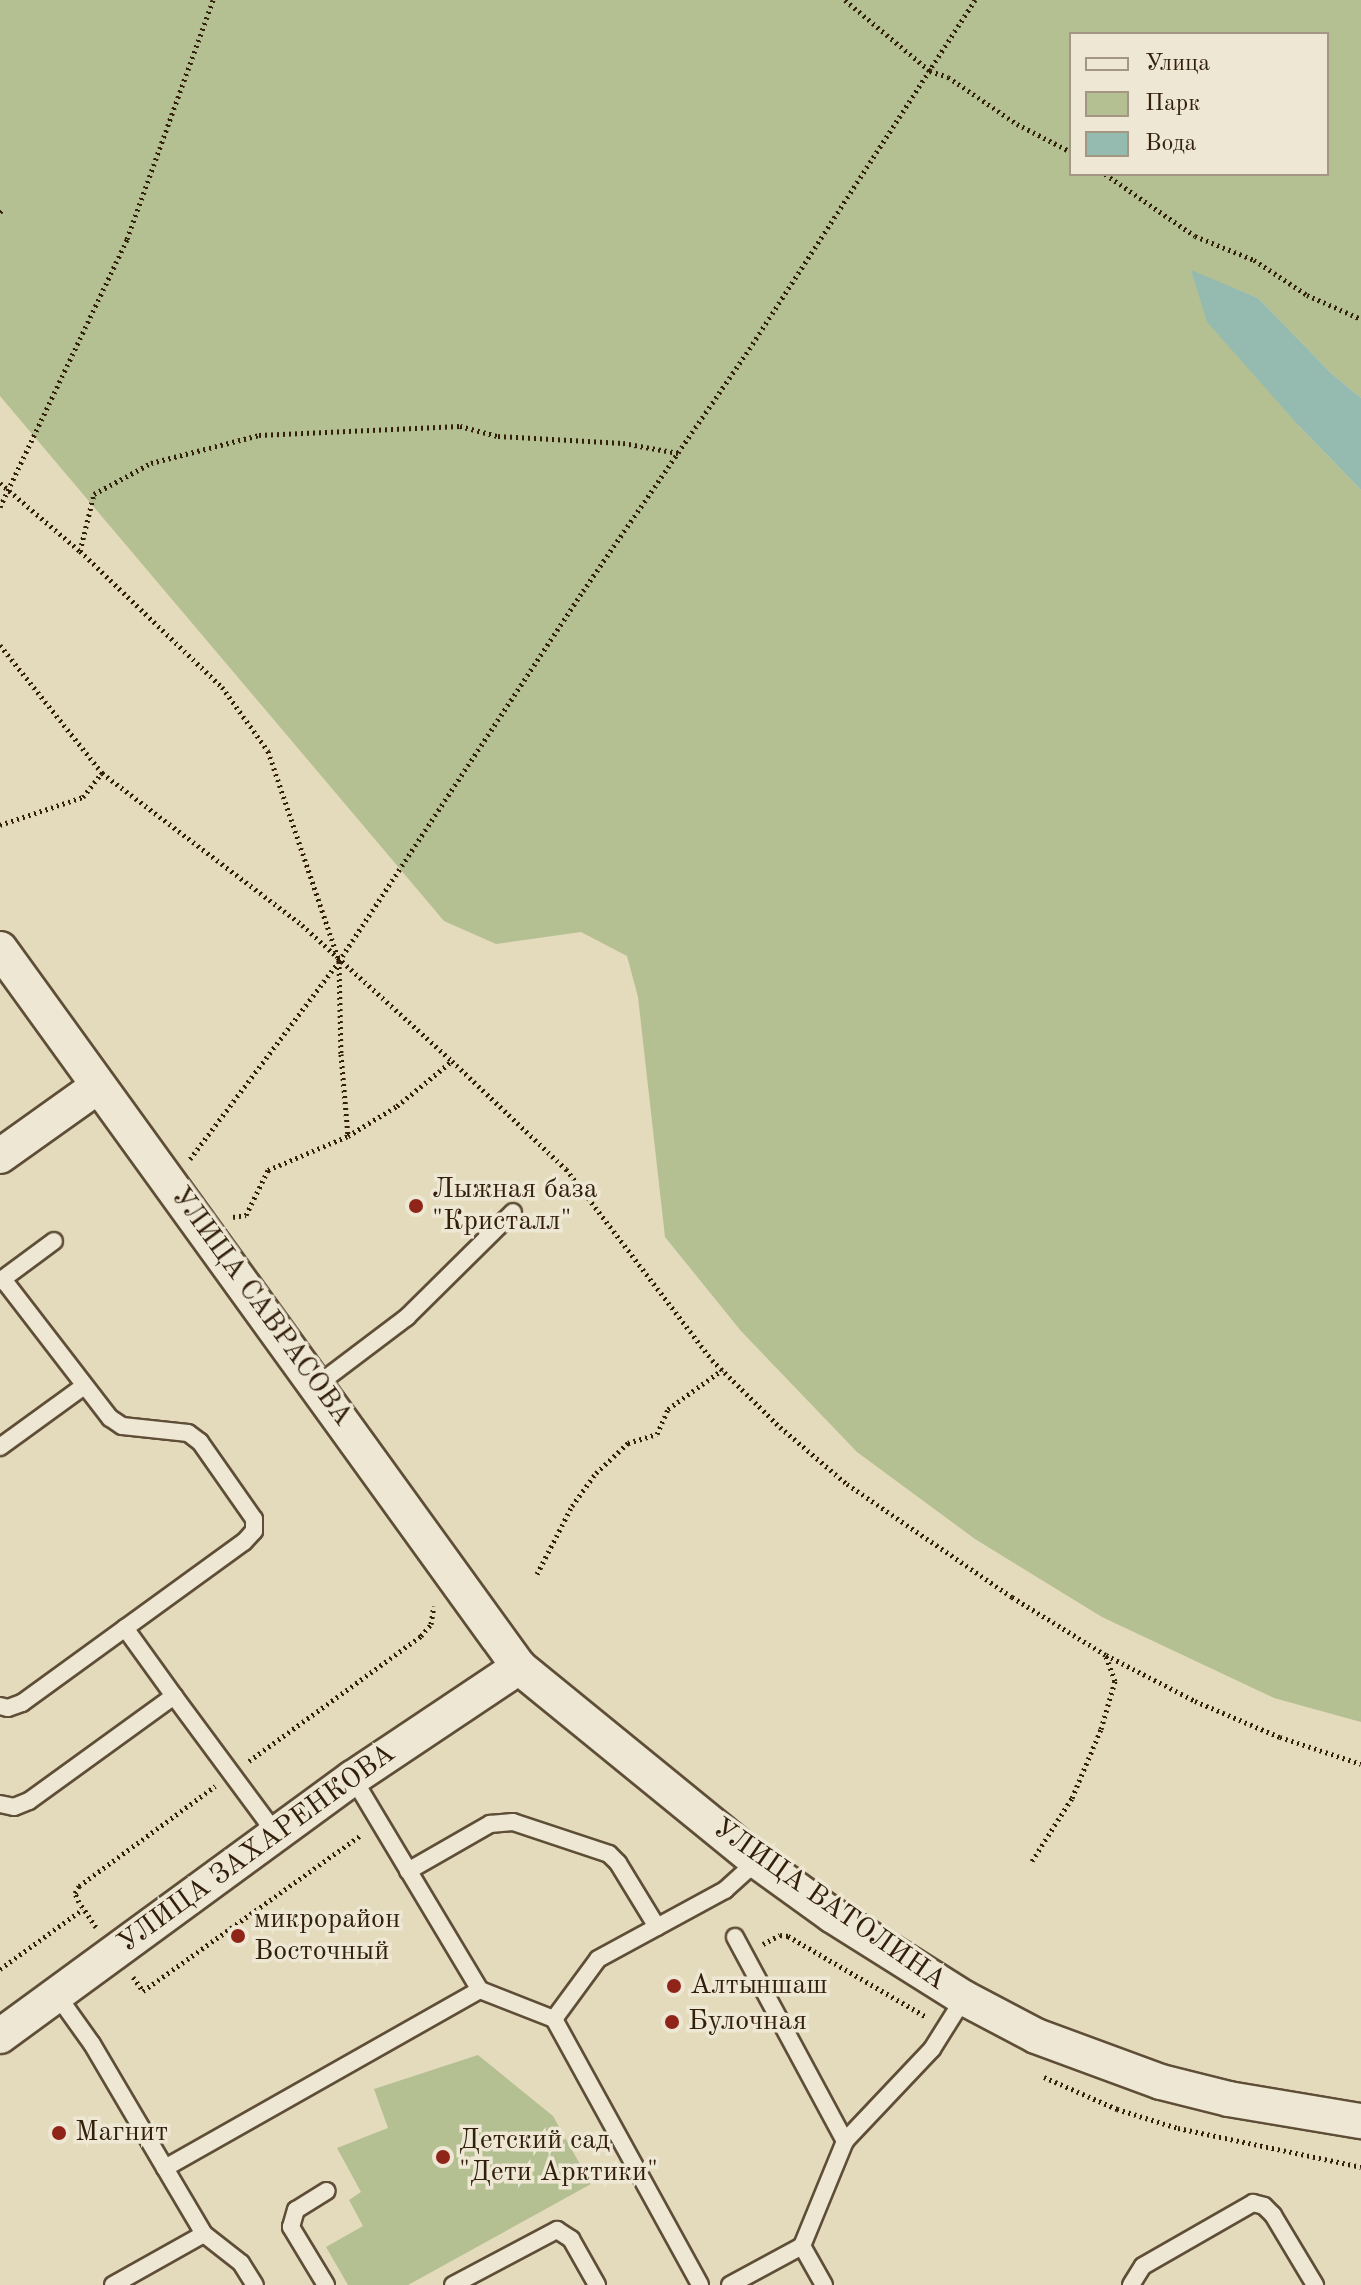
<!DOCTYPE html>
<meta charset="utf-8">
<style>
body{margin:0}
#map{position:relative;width:1361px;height:2285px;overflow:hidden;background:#e4dabc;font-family:"Old Standard TT",serif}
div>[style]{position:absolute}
.green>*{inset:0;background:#b4c091}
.water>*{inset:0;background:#95bbb1}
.path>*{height:5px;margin-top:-2.5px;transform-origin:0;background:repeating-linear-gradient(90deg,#33200b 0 2px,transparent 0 6px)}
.roads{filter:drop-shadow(2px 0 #5f4e37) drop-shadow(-2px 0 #5f4e37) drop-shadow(0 2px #5f4e37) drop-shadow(0 -2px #5f4e37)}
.service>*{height:16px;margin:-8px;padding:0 8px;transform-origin:8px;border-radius:8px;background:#ede7d3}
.minor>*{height:34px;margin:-17px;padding:0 17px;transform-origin:17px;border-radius:17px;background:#ede7d3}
.dots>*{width:22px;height:22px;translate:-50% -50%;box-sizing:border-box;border:4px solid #ede7d3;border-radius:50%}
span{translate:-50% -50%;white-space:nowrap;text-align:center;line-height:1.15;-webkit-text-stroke:7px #ede7d3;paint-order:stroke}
.poi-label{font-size:28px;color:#33200b}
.left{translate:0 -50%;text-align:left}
.street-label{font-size:28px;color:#33200b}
.legend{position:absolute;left:1069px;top:32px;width:260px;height:144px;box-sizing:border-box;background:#ede7d3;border:2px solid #a39783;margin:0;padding:10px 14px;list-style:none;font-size:24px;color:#33200b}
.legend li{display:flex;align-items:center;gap:16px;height:40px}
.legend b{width:40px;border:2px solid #a39783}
</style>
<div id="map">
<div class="green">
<div style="clip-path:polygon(evenodd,0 0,1361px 0,1361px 398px,1331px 373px,1258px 298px,1191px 271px,1299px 426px,1361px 490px,1361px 1722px,1274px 1698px,1102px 1617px,975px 1539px,857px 1452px,741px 1331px,665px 1237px,638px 997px,627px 956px,581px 932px,496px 944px,444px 921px,0 396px,0 0,1071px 34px,1327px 34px,1327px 174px,1071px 174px,1071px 34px)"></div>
<div style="clip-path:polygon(478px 2055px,553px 2116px,591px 2184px,408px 2285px,348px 2285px,326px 2247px,363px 2226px,349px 2200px,361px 2192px,337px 2148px,388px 2128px,374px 2089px)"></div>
</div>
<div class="water">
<div style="clip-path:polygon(1191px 270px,1258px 298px,1331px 373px,1361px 398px,1361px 490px,1299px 426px,1207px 322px)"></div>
</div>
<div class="path">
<div style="left:845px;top:0;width:111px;rotate:39.9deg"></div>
<div style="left:930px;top:71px;width:19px;rotate:18deg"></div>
<div style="left:948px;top:77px;width:83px;rotate:34.3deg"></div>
<div style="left:1017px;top:124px;width:61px;rotate:27.4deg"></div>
<div style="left:1105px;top:174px;width:109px;rotate:34.6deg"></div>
<div style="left:1195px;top:236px;width:64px;rotate:22.1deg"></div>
<div style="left:1254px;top:260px;width:64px;rotate:33.4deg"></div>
<div style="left:1307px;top:295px;width:59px;rotate:24deg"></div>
<div style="left:0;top:212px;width:3px;rotate:-45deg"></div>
<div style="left:0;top:483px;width:105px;rotate:40.4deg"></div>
<div style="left:80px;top:551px;width:197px;rotate:43.8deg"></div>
<div style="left:222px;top:687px;width:79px;rotate:54.3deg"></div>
<div style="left:268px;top:751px;width:222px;rotate:71.3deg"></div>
<div style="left:339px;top:961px;width:443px;rotate:-56.6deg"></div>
<div style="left:583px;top:591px;width:288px;rotate:-55.5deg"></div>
<div style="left:746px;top:354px;width:422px;rotate:-57.1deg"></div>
<div style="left:0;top:507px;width:297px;rotate:-64.6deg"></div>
<div style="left:127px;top:239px;width:254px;rotate:-70.2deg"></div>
<div style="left:80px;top:551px;width:59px;rotate:-76.2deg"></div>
<div style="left:94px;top:494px;width:65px;rotate:-28.5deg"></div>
<div style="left:151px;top:463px;width:112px;rotate:-14.5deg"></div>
<div style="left:259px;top:435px;width:201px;rotate:-2.6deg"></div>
<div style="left:460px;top:426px;width:39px;rotate:15deg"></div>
<div style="left:498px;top:436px;width:125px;rotate:3.2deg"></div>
<div style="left:623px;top:443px;width:56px;rotate:10.3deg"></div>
<div style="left:0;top:645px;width:164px;rotate:51.4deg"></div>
<div style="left:102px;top:773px;width:251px;rotate:37.2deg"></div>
<div style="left:302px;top:925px;width:202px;rotate:42.2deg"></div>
<div style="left:0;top:825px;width:88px;rotate:-18.6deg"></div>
<div style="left:83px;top:797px;width:31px;rotate:-52deg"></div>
<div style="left:190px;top:1159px;width:248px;rotate:-53deg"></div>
<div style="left:339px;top:961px;width:93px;rotate:88.8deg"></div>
<div style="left:341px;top:1054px;width:82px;rotate:85.1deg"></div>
<div style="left:233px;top:1217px;width:13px;rotate:-9deg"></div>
<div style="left:246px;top:1215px;width:50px;rotate:-63.9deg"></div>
<div style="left:268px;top:1170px;width:87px;rotate:-23deg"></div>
<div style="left:348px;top:1136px;width:57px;rotate:-31.5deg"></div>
<div style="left:397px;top:1106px;width:71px;rotate:-39.3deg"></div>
<div style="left:452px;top:1061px;width:157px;rotate:43.5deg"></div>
<div style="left:566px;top:1169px;width:240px;rotate:52.6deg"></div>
<div style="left:712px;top:1360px;width:95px;rotate:44.6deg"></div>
<div style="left:780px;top:1427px;width:88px;rotate:40.4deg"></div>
<div style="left:847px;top:1484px;width:200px;rotate:34.4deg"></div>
<div style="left:1012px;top:1597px;width:110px;rotate:31.7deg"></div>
<div style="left:1106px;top:1655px;width:100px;rotate:27.3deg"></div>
<div style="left:1195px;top:1701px;width:92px;rotate:23deg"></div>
<div style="left:1280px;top:1737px;width:85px;rotate:18.4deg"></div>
<div style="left:537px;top:1574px;width:76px;rotate:-62.8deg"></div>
<div style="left:572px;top:1506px;width:41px;rotate:-54deg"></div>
<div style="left:596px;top:1473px;width:44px;rotate:-43.2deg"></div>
<div style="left:628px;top:1443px;width:30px;rotate:-17deg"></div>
<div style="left:657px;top:1434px;width:27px;rotate:-66deg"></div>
<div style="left:668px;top:1409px;width:67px;rotate:-35.8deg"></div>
<div style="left:249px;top:1761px;width:213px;rotate:-36deg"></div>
<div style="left:421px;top:1636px;width:16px;rotate:-50deg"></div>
<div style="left:431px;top:1624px;width:18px;rotate:-81deg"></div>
<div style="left:1032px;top:1861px;width:75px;rotate:-57.6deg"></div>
<div style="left:1072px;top:1798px;width:75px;rotate:-67.2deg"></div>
<div style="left:1101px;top:1729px;width:50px;rotate:-73.7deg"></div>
<div style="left:1115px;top:1681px;width:27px;rotate:-110deg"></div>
<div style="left:96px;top:1927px;width:30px;rotate:-124deg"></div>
<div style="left:79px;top:1902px;width:10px;rotate:-114deg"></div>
<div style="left:75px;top:1893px;width:8px;rotate:-60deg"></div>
<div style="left:79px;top:1886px;width:169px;rotate:-36.3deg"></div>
<div style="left:763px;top:1944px;width:19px;rotate:-28deg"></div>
<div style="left:780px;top:1935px;width:8px;rotate:7deg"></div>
<div style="left:788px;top:1936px;width:159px;rotate:30.3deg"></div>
<div style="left:0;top:1969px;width:102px;rotate:-35.9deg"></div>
<div style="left:133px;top:1977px;width:17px;rotate:54deg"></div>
<div style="left:143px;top:1991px;width:269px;rotate:-35.6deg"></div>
<div style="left:1044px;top:2077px;width:80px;rotate:23.7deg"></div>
<div style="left:1117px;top:2109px;width:64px;rotate:17.3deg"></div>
<div style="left:1178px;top:2128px;width:187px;rotate:12deg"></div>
</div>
<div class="roads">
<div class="service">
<div style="left:0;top:1281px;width:67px;rotate:-36.5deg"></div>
<div style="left:317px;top:1385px;width:113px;rotate:-37.1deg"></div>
<div style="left:407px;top:1317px;width:149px;rotate:-44.7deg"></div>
<div style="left:0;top:1447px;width:104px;rotate:-36deg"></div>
<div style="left:125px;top:1628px;width:84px;rotate:54.2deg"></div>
<div style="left:0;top:1706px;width:8px;rotate:14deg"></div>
<div style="left:8px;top:1708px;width:15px;rotate:-20deg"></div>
<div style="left:22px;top:1703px;width:274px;rotate:-36deg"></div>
<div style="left:244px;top:1542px;width:15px;rotate:-48deg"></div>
<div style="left:254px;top:1531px;width:12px;rotate:-90deg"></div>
<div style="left:254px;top:1519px;width:94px;rotate:-125deg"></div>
<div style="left:200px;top:1442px;width:15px;rotate:-143deg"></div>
<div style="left:188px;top:1433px;width:66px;rotate:-173.9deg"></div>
<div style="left:122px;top:1426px;width:14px;rotate:-146deg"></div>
<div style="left:110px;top:1418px;width:175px;rotate:-127.6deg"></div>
<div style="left:353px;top:1778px;width:247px;rotate:59.1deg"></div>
<div style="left:0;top:1804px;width:14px;rotate:12deg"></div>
<div style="left:14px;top:1807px;width:16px;rotate:-22deg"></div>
<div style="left:29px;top:1801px;width:179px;rotate:-35.9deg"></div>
<div style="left:174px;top:1696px;width:172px;rotate:53.5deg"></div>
<div style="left:408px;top:1871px;width:95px;rotate:-29.8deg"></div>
<div style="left:490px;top:1824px;width:23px;rotate:-5deg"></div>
<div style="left:513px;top:1822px;width:101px;rotate:18.4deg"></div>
<div style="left:609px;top:1854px;width:13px;rotate:45deg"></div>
<div style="left:618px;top:1863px;width:75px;rotate:58.6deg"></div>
<div style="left:735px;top:1937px;width:232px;rotate:61.7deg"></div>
<div style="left:57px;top:1995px;width:60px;rotate:54.5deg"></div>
<div style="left:92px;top:2044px;width:144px;rotate:59.5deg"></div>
<div style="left:165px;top:2168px;width:362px;rotate:-29.5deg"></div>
<div style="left:480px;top:1990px;width:79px;rotate:21.4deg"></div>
<div style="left:554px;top:2019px;width:303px;rotate:61.2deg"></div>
<div style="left:554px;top:2019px;width:74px;rotate:-53.7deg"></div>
<div style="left:598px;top:1959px;width:145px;rotate:-28.5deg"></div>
<div style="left:725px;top:1890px;width:43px;rotate:-42.2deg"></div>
<div style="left:204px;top:2234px;width:47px;rotate:38.1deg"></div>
<div style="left:241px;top:2263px;width:26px;rotate:58deg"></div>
<div style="left:113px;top:2285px;width:104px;rotate:-29.3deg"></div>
<div style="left:204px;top:2234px;width:77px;rotate:-120.6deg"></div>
<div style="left:326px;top:2285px;width:68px;rotate:-121.1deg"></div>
<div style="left:291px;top:2227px;width:18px;rotate:-74deg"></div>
<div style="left:296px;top:2210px;width:36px;rotate:-32deg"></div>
<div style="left:453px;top:2285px;width:118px;rotate:-27.9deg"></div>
<div style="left:557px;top:2230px;width:17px;rotate:33deg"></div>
<div style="left:571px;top:2239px;width:53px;rotate:60.5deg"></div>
<div style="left:730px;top:2285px;width:82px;rotate:-28.4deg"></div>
<div style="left:824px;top:2285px;width:45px;rotate:-119.4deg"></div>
<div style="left:802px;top:2246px;width:113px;rotate:-67.7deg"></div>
<div style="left:845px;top:2141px;width:127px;rotate:-46.6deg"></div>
<div style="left:932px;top:2049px;width:60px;rotate:-57.9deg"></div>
<div style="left:1131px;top:2285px;width:22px;rotate:-58deg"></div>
<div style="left:1143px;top:2266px;width:127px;rotate:-29.8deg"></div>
<div style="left:1253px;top:2203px;width:11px;rotate:15deg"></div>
<div style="left:1264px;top:2206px;width:13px;rotate:45deg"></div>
<div style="left:1273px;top:2215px;width:82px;rotate:59deg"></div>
</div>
<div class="minor">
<div style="left:0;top:949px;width:886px;rotate:54.14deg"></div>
<div style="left:519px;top:1667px;width:307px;rotate:39.2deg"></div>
<div style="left:757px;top:1861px;width:92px;rotate:35.8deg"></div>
<div style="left:832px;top:1915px;width:156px;rotate:32.2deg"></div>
<div style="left:964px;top:1998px;width:81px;rotate:27.8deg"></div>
<div style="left:1036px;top:2036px;width:133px;rotate:20.2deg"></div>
<div style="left:1161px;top:2082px;width:70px;rotate:14deg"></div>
<div style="left:1229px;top:2099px;width:134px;rotate:9.5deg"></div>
<div style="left:0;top:1156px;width:120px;rotate:-35.5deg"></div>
<div style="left:0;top:2036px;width:437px;rotate:-36.2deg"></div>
<div style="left:353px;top:1778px;width:200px;rotate:-33.8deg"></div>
</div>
</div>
<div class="dots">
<div style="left:416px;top:1206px;background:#8f2418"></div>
<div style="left:238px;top:1936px;background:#8f2418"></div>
<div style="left:674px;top:1986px;background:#8f2418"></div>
<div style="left:672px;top:2022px;background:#8f2418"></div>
<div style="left:59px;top:2133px;background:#8f2418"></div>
<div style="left:443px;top:2157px;background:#8f2418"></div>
</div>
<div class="poi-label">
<span class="left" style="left:432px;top:1206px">Лыжная база<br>"Кристалл"</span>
<span class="left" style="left:254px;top:1936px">микрорайон<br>Восточный</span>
<span class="left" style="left:690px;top:1986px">Алтыншаш</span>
<span class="left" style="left:688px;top:2022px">Булочная</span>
<span class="left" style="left:75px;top:2133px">Магнит</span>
<span class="left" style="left:459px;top:2157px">Детский сад<br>"Дети Арктики"</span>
</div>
<div class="street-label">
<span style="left:261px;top:1307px;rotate:54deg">УЛИЦА САВРАСОВА</span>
<span style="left:257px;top:1849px;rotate:-36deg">УЛИЦА ЗАХАРЕНКОВА</span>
<span style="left:829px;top:1905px;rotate:35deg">УЛИЦА ВАТОЛИНА</span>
</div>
<ul class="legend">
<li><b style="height:10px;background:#ede7d3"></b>Улица</li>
<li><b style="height:22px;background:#b4c091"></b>Парк</li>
<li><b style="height:22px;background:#95bbb1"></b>Вода</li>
</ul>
</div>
